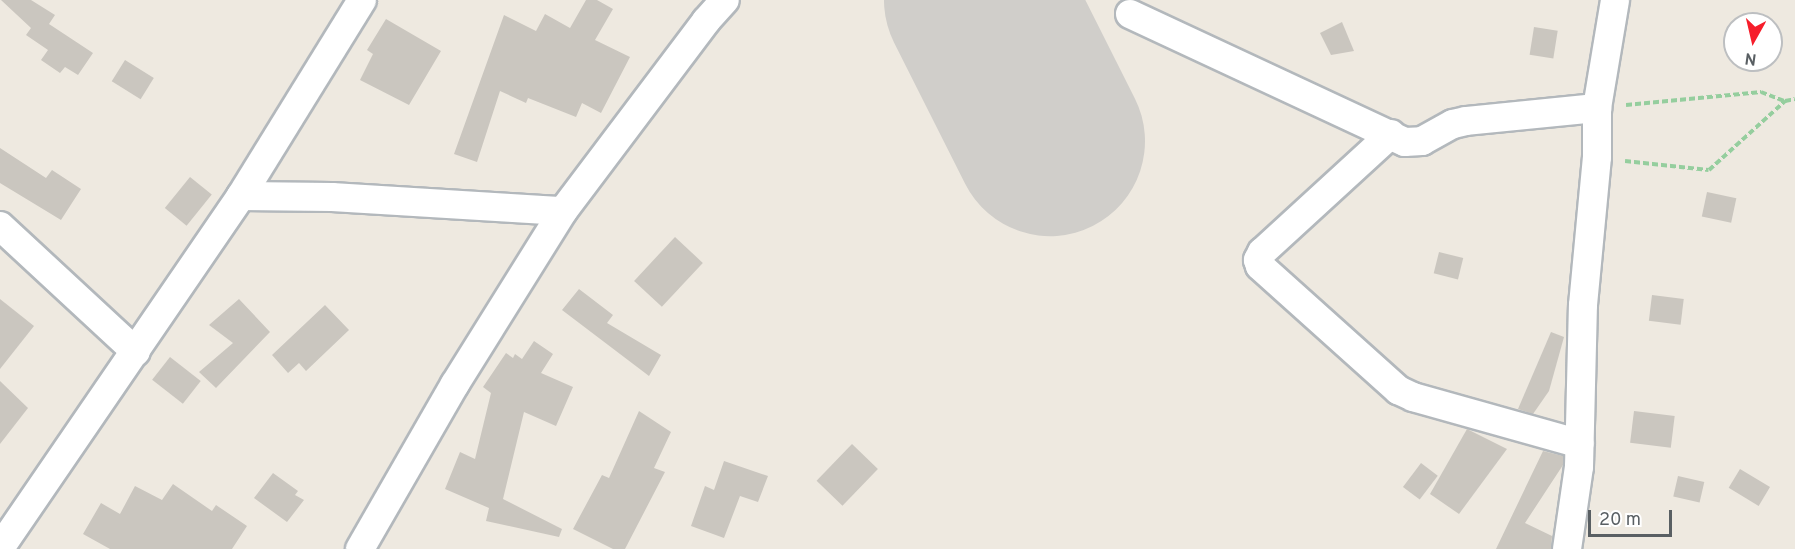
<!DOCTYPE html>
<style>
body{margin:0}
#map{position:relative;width:1795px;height:549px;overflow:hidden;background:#eee9e0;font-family:Overpass,sans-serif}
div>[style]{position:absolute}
.runway>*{height:190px;margin:-95px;padding:0 95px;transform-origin:95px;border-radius:95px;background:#d0ceca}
.building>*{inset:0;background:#cac6bf;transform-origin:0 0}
.path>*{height:4px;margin-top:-2px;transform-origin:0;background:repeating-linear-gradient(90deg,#95ce9e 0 6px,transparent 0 9px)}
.roads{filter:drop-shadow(2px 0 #b3b8bc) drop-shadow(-2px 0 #b3b8bc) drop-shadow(0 2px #b3b8bc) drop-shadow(0 -2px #b3b8bc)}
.minor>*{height:28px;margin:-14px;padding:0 14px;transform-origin:14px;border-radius:14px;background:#fff}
span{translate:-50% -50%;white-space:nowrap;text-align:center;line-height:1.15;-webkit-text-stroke:5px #fff;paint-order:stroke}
.north{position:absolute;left:1723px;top:12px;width:60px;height:60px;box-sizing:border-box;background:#fff;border:2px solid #bdbfc1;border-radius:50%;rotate:188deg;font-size:16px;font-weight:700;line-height:24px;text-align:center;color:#595f63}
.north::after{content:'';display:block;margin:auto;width:21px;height:27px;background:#f61e2b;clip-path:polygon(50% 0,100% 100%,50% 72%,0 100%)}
.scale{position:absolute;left:1588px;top:510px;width:84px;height:27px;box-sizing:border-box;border:3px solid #595f63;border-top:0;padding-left:8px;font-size:18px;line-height:21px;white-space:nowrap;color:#595f63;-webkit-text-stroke:4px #fff;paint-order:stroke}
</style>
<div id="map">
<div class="runway">
<div style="left:979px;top:0;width:158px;rotate:63.3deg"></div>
</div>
<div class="building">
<div style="clip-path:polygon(1px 0,31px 0,55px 15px,49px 24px,93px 53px,78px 75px,65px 67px,60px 73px,41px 60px,48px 50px,26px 35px,31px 28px)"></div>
<div style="clip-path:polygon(586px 0,597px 0,613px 9px,595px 40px,630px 57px,601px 113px,582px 103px,576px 117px,528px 98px,526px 103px,500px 91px,477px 162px,454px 154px,504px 15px,536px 31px,545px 14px,570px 28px)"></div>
<div style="clip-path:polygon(386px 19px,441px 51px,409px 105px,360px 80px,373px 54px,367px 50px)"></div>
<div style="clip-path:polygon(1342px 22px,1354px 51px,1331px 55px,1320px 33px)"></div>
<div style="left:1534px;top:27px;width:24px;height:28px;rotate:9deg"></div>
<div style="left:125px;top:60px;width:34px;height:25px;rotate:32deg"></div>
<div style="clip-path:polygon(0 148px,46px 178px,52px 170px,81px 189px,61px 220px,0 183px)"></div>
<div style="left:190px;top:177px;width:28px;height:40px;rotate:39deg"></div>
<div style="left:1707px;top:192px;width:30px;height:25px;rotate:12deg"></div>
<div style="left:675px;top:237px;width:38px;height:60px;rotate:43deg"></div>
<div style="left:1439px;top:252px;width:25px;height:22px;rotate:14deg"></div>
<div style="clip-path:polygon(579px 289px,613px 315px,607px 323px,661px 355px,649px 376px,562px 310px)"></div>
<div style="left:1652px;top:295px;width:32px;height:26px;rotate:7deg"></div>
<div style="clip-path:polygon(0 299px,34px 326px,0 369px)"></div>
<div style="clip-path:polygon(239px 299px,270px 332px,216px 388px,199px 372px,233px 343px,209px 325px)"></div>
<div style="clip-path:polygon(325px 305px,349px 330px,306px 371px,299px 363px,288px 373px,272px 355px)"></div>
<div style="clip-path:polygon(1551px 332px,1564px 337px,1549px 391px,1533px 414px,1518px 409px)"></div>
<div style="clip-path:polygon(534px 341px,553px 354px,541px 373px,573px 387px,556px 426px,524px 412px,503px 499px,562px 529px,559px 537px,486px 521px,489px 508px,445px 489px,460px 452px,475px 459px,491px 393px,483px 387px,506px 353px,513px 358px,515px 354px,522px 359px)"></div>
<div style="left:170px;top:357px;width:39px;height:29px;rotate:38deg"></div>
<div style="clip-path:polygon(0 381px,28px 408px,0 444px)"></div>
<div style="clip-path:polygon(639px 411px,671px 432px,654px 468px,665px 472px,625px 549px,613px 549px,573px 529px,602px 475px,609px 478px)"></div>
<div style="left:1634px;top:411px;width:41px;height:32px;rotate:7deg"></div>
<div style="clip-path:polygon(1467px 429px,1507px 449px,1459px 514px,1430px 494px)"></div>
<div style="left:852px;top:444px;width:36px;height:51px;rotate:44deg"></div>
<div style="clip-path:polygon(1543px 451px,1563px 456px,1563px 465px,1525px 523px,1552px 536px,1551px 549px,1496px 549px)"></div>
<div style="clip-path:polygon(724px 461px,768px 476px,758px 502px,740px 496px,724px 538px,691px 526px,705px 486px,714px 490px)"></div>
<div style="left:1421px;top:463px;width:21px;height:30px;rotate:37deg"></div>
<div style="left:1740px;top:469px;width:35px;height:22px;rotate:31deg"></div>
<div style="clip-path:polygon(273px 473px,298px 491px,295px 495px,304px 500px,287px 522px,254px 498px)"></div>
<div style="left:1678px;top:476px;width:27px;height:21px;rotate:13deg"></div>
<div style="clip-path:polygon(173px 484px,212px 511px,216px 505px,247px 526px,232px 549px,110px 549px,83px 534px,101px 503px,120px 514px,135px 486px,162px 500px)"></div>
</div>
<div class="path">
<div style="left:1626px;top:105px;width:136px;rotate:-5.5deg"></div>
<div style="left:1761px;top:92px;width:26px;rotate:21deg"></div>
<div style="left:1625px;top:161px;width:84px;rotate:6.1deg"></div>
<div style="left:1709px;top:170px;width:103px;rotate:-42.2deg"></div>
<div style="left:1785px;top:101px;width:10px;rotate:-11deg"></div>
</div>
<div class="roads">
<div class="minor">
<div style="left:1130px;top:14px;width:303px;rotate:25deg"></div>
<div style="left:1405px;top:142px;width:17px;rotate:-3deg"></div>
<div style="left:1422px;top:141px;width:35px;rotate:-29deg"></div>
<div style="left:1453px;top:124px;width:13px;rotate:-13deg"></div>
<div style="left:1466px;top:121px;width:132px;rotate:-5.7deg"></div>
<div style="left:1391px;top:134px;width:175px;rotate:137.5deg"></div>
<div style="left:1262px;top:252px;width:9px;rotate:117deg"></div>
<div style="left:1258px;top:260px;width:6px;rotate:72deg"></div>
<div style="left:1260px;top:266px;width:186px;rotate:41.9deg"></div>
<div style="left:1398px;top:390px;width:17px;rotate:25deg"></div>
<div style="left:1413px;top:397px;width:173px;rotate:15.7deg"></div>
<div style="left:241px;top:196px;width:91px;rotate:0.6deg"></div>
<div style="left:332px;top:197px;width:231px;rotate:3.5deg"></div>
<div style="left:0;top:226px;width:185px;rotate:42.8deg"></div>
<div style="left:0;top:548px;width:427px;rotate:-55.6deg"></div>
<div style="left:241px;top:196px;width:230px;rotate:-58.3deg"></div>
<div style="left:360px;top:549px;width:190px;rotate:-60.1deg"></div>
<div style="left:455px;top:384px;width:204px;rotate:-58deg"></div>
<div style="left:563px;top:211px;width:238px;rotate:-53deg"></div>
<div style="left:706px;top:21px;width:28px;rotate:-48deg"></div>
<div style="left:1567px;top:549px;width:83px;rotate:-81.7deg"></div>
<div style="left:1579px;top:467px;width:162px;rotate:-88.6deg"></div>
<div style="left:1583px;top:305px;width:149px;rotate:-84.6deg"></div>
<div style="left:1597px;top:157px;width:49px;rotate:-90deg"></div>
<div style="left:1597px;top:108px;width:109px;rotate:-80.5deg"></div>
</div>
</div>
<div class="north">N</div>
<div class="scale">20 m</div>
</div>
